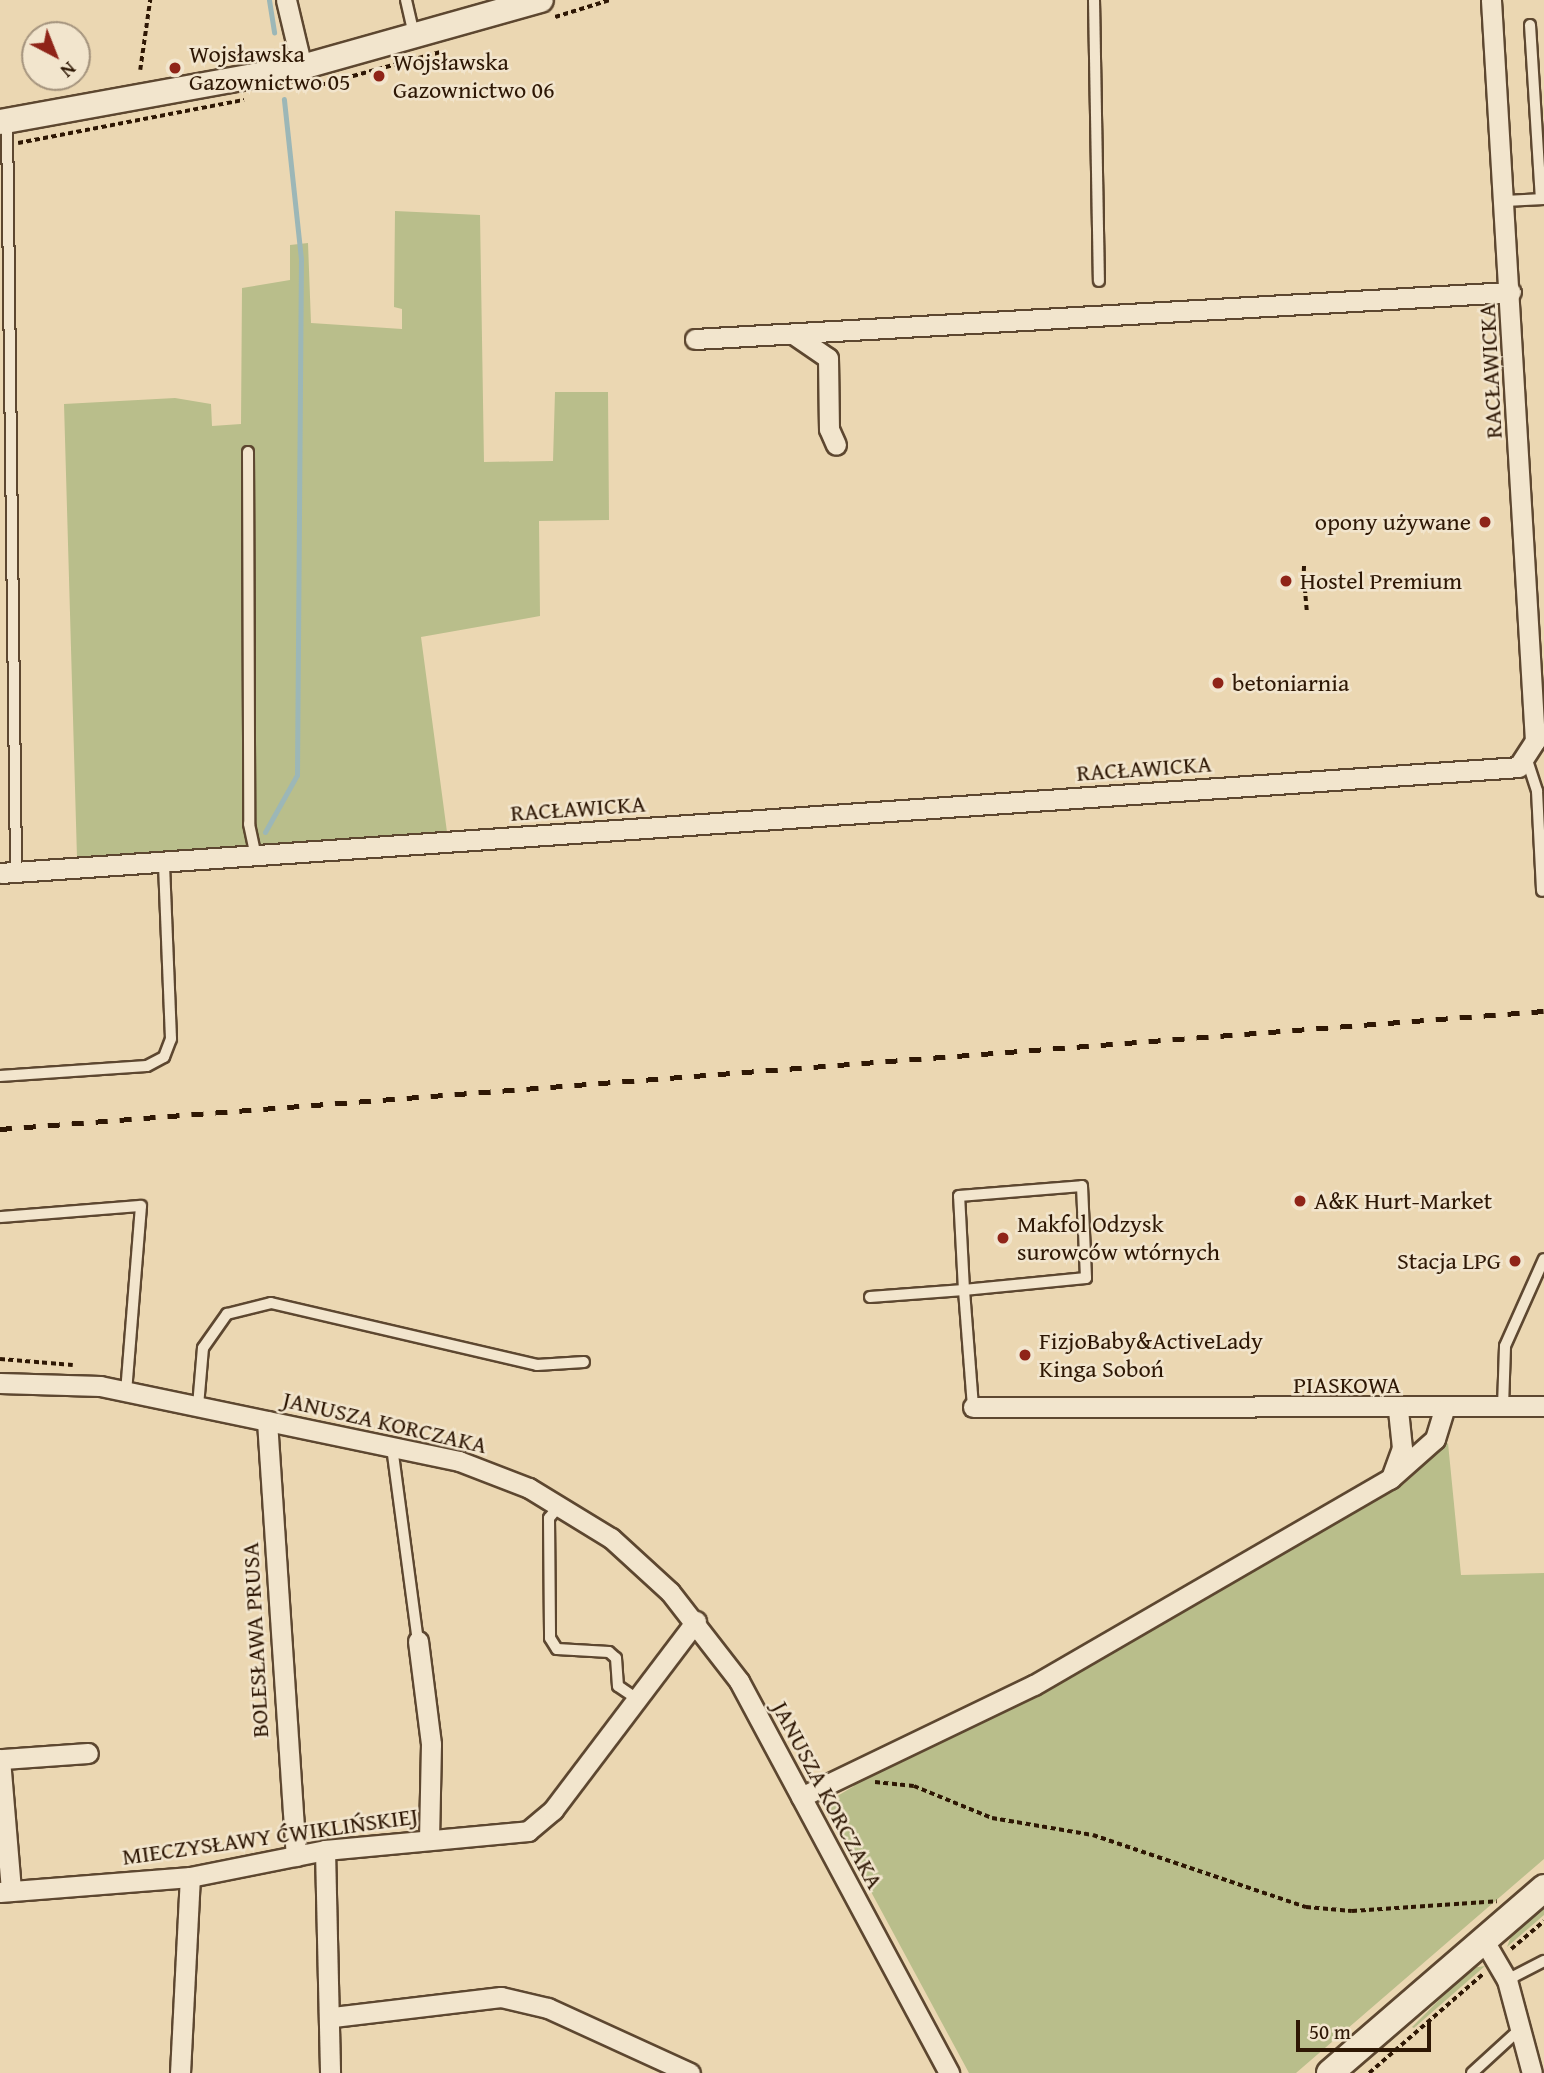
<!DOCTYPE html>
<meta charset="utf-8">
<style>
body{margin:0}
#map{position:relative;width:1544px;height:2073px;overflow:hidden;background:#ebd7b2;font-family:"Gentium Book Plus",serif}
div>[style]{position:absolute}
.green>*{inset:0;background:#b9be8b}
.stream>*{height:5px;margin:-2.5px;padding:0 2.5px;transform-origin:2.5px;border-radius:2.5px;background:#9cb7b7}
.path>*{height:3.5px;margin-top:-1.75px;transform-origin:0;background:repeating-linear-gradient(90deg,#2e1704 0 5px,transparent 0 8.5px)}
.roads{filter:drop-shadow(2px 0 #5d4730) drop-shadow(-2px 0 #5d4730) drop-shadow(0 2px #5d4730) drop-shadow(0 -2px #5d4730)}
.service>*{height:10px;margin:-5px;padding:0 5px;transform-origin:5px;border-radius:5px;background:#f2e5cd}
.minor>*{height:19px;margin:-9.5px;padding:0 9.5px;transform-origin:9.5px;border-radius:9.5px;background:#f2e5cd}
.tertiary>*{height:24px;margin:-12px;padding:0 12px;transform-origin:12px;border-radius:12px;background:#f2e5cd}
.secondary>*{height:26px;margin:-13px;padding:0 13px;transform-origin:13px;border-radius:13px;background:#f2e5cd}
.rail>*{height:5px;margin-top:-2.5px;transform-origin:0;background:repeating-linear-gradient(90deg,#2e1704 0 12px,transparent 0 24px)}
.dots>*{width:19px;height:19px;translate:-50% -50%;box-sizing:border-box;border:4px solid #f2e5cd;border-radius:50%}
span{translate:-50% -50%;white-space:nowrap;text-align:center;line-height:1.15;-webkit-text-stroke:5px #f2e5cd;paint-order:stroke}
.poi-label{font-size:24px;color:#2e1704}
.left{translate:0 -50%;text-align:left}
.right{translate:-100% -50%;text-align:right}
.street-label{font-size:24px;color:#2e1704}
.north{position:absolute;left:21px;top:21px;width:70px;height:70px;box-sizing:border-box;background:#f2e5cd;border:2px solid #a4937d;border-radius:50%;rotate:138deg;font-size:19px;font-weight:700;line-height:28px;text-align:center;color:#2e1704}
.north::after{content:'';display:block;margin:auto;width:24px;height:32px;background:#8f2418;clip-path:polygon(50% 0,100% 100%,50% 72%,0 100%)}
.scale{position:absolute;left:1296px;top:2020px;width:135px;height:32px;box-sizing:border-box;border:4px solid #2e1704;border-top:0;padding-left:9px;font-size:21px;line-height:24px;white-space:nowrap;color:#2e1704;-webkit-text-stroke:5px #f2e5cd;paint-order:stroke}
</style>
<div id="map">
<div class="green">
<div style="clip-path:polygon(395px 211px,480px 215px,484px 462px,553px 461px,555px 392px,608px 392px,609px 520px,539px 521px,540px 616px,421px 637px,447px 832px,77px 858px,64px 404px,175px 398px,211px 404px,212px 426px,241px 424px,242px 288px,290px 280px,290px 245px,308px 243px,311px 323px,402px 329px,402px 309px,394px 307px)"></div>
<div style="clip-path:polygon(1448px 1443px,1461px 1575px,1544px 1573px,1544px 1859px,1296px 2073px,969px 2073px,829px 1814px,834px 1798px,854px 1786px,852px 1781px,1036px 1696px,1404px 1484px)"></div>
<div style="clip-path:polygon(1544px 1904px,1544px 1915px,1507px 1947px,1513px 1931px)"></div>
<div style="clip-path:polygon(1485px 1966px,1414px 2028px,1412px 2027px,1471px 1968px)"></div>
</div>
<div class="stream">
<div style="left:269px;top:0;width:33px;rotate:81deg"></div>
<div style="left:265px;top:832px;width:65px;rotate:-60.7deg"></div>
<div style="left:297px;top:775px;width:516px;rotate:-89.56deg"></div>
<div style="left:301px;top:259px;width:161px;rotate:-96.1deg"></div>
</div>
<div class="path">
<div style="left:555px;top:17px;width:58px;rotate:-17.2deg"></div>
<div style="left:140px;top:70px;width:71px;rotate:-81.9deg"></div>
<div style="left:320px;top:85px;width:125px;rotate:-15.3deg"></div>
<div style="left:18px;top:143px;width:230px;rotate:-10.8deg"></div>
<div style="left:1303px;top:588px;width:24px;rotate:-88deg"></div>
<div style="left:1305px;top:588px;width:25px;rotate:85deg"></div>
<div style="left:0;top:1359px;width:73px;rotate:4.7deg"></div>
<div style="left:875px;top:1782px;width:39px;rotate:6deg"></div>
<div style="left:914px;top:1786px;width:84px;rotate:22.3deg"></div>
<div style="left:992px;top:1818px;width:102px;rotate:9.6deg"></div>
<div style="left:1093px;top:1835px;width:225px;rotate:18.7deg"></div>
<div style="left:1306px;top:1907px;width:46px;rotate:5deg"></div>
<div style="left:1352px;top:1911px;width:145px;rotate:-3.9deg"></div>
<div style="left:1511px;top:1949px;width:43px;rotate:-40.3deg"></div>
<div style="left:1369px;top:2073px;width:152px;rotate:-41deg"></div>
</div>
<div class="roads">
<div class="service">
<div style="left:406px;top:0;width:35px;rotate:77deg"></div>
<div style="left:1094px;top:0;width:281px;rotate:89deg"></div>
<div style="left:1530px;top:25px;width:174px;rotate:86.4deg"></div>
<div style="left:7px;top:121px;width:751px;rotate:89.31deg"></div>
<div style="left:1505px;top:201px;width:39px;rotate:-3deg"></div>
<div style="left:248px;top:452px;width:372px;rotate:89.8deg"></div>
<div style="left:249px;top:824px;width:33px;rotate:78deg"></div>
<div style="left:1527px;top:760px;width:33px;rotate:72deg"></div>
<div style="left:1537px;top:791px;width:100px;rotate:87.1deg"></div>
<div style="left:0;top:1076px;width:147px;rotate:-3.9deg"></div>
<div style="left:147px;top:1066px;width:19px;rotate:-28deg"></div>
<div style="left:164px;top:1057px;width:19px;rotate:-69deg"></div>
<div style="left:171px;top:1039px;width:177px;rotate:-92.3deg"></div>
<div style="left:0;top:1217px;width:141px;rotate:-4.5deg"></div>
<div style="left:141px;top:1206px;width:186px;rotate:94.6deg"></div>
<div style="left:870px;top:1297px;width:94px;rotate:-4.3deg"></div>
<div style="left:964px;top:1290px;width:94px;rotate:-93deg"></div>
<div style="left:959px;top:1196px;width:123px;rotate:-4.6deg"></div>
<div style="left:1082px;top:1186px;width:92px;rotate:87.5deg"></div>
<div style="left:1086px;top:1278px;width:123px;rotate:174.4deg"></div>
<div style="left:964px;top:1290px;width:117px;rotate:85.6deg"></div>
<div style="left:198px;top:1406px;width:58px;rotate:-85.1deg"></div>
<div style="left:203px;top:1348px;width:42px;rotate:-54.8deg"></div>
<div style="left:227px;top:1314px;width:45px;rotate:-14deg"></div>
<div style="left:271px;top:1303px;width:273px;rotate:13.1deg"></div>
<div style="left:537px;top:1365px;width:47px;rotate:-3.7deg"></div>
<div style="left:1503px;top:1407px;width:61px;rotate:-88.1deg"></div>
<div style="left:1505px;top:1346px;width:95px;rotate:-65.9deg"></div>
<div style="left:392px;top:1447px;width:196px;rotate:82.4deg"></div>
<div style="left:560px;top:1505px;width:17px;rotate:130deg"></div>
<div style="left:549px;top:1518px;width:120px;rotate:89.5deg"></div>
<div style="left:550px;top:1638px;width:13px;rotate:58deg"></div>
<div style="left:557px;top:1649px;width:52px;rotate:3.3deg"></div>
<div style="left:609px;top:1652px;width:9px;rotate:41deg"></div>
<div style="left:616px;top:1658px;width:28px;rotate:86deg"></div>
<div style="left:618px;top:1686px;width:22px;rotate:34deg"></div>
<div style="left:1507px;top:1980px;width:42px;rotate:-27.2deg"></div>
<div style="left:1472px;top:2073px;width:65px;rotate:-42.5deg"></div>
</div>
<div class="minor">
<div style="left:286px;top:0;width:69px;rotate:76.6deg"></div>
<div style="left:793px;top:334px;width:42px;rotate:34.4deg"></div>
<div style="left:828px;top:358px;width:71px;rotate:89.2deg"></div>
<div style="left:829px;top:429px;width:17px;rotate:66deg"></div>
<div style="left:695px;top:339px;width:817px;rotate:-3.3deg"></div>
<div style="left:0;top:873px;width:1522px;rotate:-3.99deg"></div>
<div style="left:1518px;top:767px;width:31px;rotate:-57deg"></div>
<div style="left:1535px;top:741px;width:742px;rotate:-93.4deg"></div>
<div style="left:0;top:1383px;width:100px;rotate:1.7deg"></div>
<div style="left:100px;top:1386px;width:367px;rotate:11.8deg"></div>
<div style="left:459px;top:1461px;width:75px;rotate:21.1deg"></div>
<div style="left:529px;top:1488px;width:96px;rotate:31.4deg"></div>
<div style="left:611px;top:1538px;width:80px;rotate:42.5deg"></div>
<div style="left:670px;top:1592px;width:113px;rotate:52.2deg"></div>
<div style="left:739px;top:1681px;width:445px;rotate:61.8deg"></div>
<div style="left:973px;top:1407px;width:571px;rotate:-0.1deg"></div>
<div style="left:267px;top:1421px;width:436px;rotate:86.2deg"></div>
<div style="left:1391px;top:1478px;width:32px;rotate:-70deg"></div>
<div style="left:1402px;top:1448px;width:39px;rotate:-96deg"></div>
<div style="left:418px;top:1641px;width:104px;rotate:82.8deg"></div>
<div style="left:431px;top:1744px;width:94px;rotate:91.2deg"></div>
<div style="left:0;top:1759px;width:132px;rotate:85.2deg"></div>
<div style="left:3px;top:1759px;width:85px;rotate:-4deg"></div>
<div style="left:801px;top:1797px;width:259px;rotate:-25.7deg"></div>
<div style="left:1034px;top:1685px;width:411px;rotate:-30.1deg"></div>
<div style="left:1390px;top:1479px;width:60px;rotate:-41.6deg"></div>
<div style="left:1435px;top:1439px;width:31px;rotate:-73deg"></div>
<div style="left:325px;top:1850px;width:223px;rotate:88.7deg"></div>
<div style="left:0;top:1892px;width:191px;rotate:-4.5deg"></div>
<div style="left:190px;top:1877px;width:138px;rotate:-11.3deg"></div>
<div style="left:325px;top:1850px;width:204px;rotate:-5.3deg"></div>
<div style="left:528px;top:1831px;width:33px;rotate:-40deg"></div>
<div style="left:553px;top:1810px;width:237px;rotate:-52.9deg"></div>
<div style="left:1483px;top:1939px;width:48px;rotate:59.7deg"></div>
<div style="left:1507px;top:1980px;width:96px;rotate:75deg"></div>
<div style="left:333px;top:2017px;width:169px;rotate:-6.8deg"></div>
<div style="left:501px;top:1997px;width:48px;rotate:13.2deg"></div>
<div style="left:548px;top:2008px;width:156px;rotate:24.6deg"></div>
<div style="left:180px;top:2073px;width:196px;rotate:-87.1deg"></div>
</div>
<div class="tertiary">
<div style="left:0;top:122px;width:307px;rotate:-10.3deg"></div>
<div style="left:302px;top:67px;width:248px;rotate:-15.7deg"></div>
</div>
<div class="secondary">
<div style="left:1330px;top:2073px;width:283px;rotate:-40.8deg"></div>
</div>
</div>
<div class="rail">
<div style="left:0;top:1129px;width:1549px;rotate:-4.37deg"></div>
</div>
<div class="dots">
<div style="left:175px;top:68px;background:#8f2418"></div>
<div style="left:379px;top:76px;background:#8f2418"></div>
<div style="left:1485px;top:522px;background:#8f2418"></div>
<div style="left:1286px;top:581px;background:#8f2418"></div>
<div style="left:1218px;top:683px;background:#8f2418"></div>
<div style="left:1300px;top:1201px;background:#8f2418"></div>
<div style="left:1003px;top:1238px;background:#8f2418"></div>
<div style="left:1515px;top:1261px;background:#8f2418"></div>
<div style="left:1025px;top:1355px;background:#8f2418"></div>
</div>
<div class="poi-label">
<span class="left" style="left:189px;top:68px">Wojsławska<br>Gazownictwo 05</span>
<span class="left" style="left:393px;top:76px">Wojsławska<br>Gazownictwo 06</span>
<span class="right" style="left:1471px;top:522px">opony używane</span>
<span class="left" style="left:1300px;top:581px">Hostel Premium</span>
<span class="left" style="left:1232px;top:683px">betoniarnia</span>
<span class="left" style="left:1314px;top:1201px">A&amp;K Hurt-Market</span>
<span class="left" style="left:1017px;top:1238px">Makfol Odzysk<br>surowców wtórnych</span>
<span class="right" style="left:1501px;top:1261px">Stacja LPG</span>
<span class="left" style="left:1039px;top:1355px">FizjoBaby&amp;ActiveLady<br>Kinga Soboń</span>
</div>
<div class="street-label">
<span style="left:1490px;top:371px;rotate:-93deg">RACŁAWICKA</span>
<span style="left:1144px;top:768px;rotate:-4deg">RACŁAWICKA</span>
<span style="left:578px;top:808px;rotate:-4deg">RACŁAWICKA</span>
<span style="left:1347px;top:1385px">PIASKOWA</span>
<span style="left:385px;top:1422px;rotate:13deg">JANUSZA KORCZAKA</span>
<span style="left:255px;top:1640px;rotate:-93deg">BOLESŁAWA PRUSA</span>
<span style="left:828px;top:1795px;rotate:62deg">JANUSZA KORCZAKA</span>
<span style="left:270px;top:1836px;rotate:-8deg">MIECZYSŁAWY ĆWIKLIŃSKIEJ</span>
</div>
<div class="north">N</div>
<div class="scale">50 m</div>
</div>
